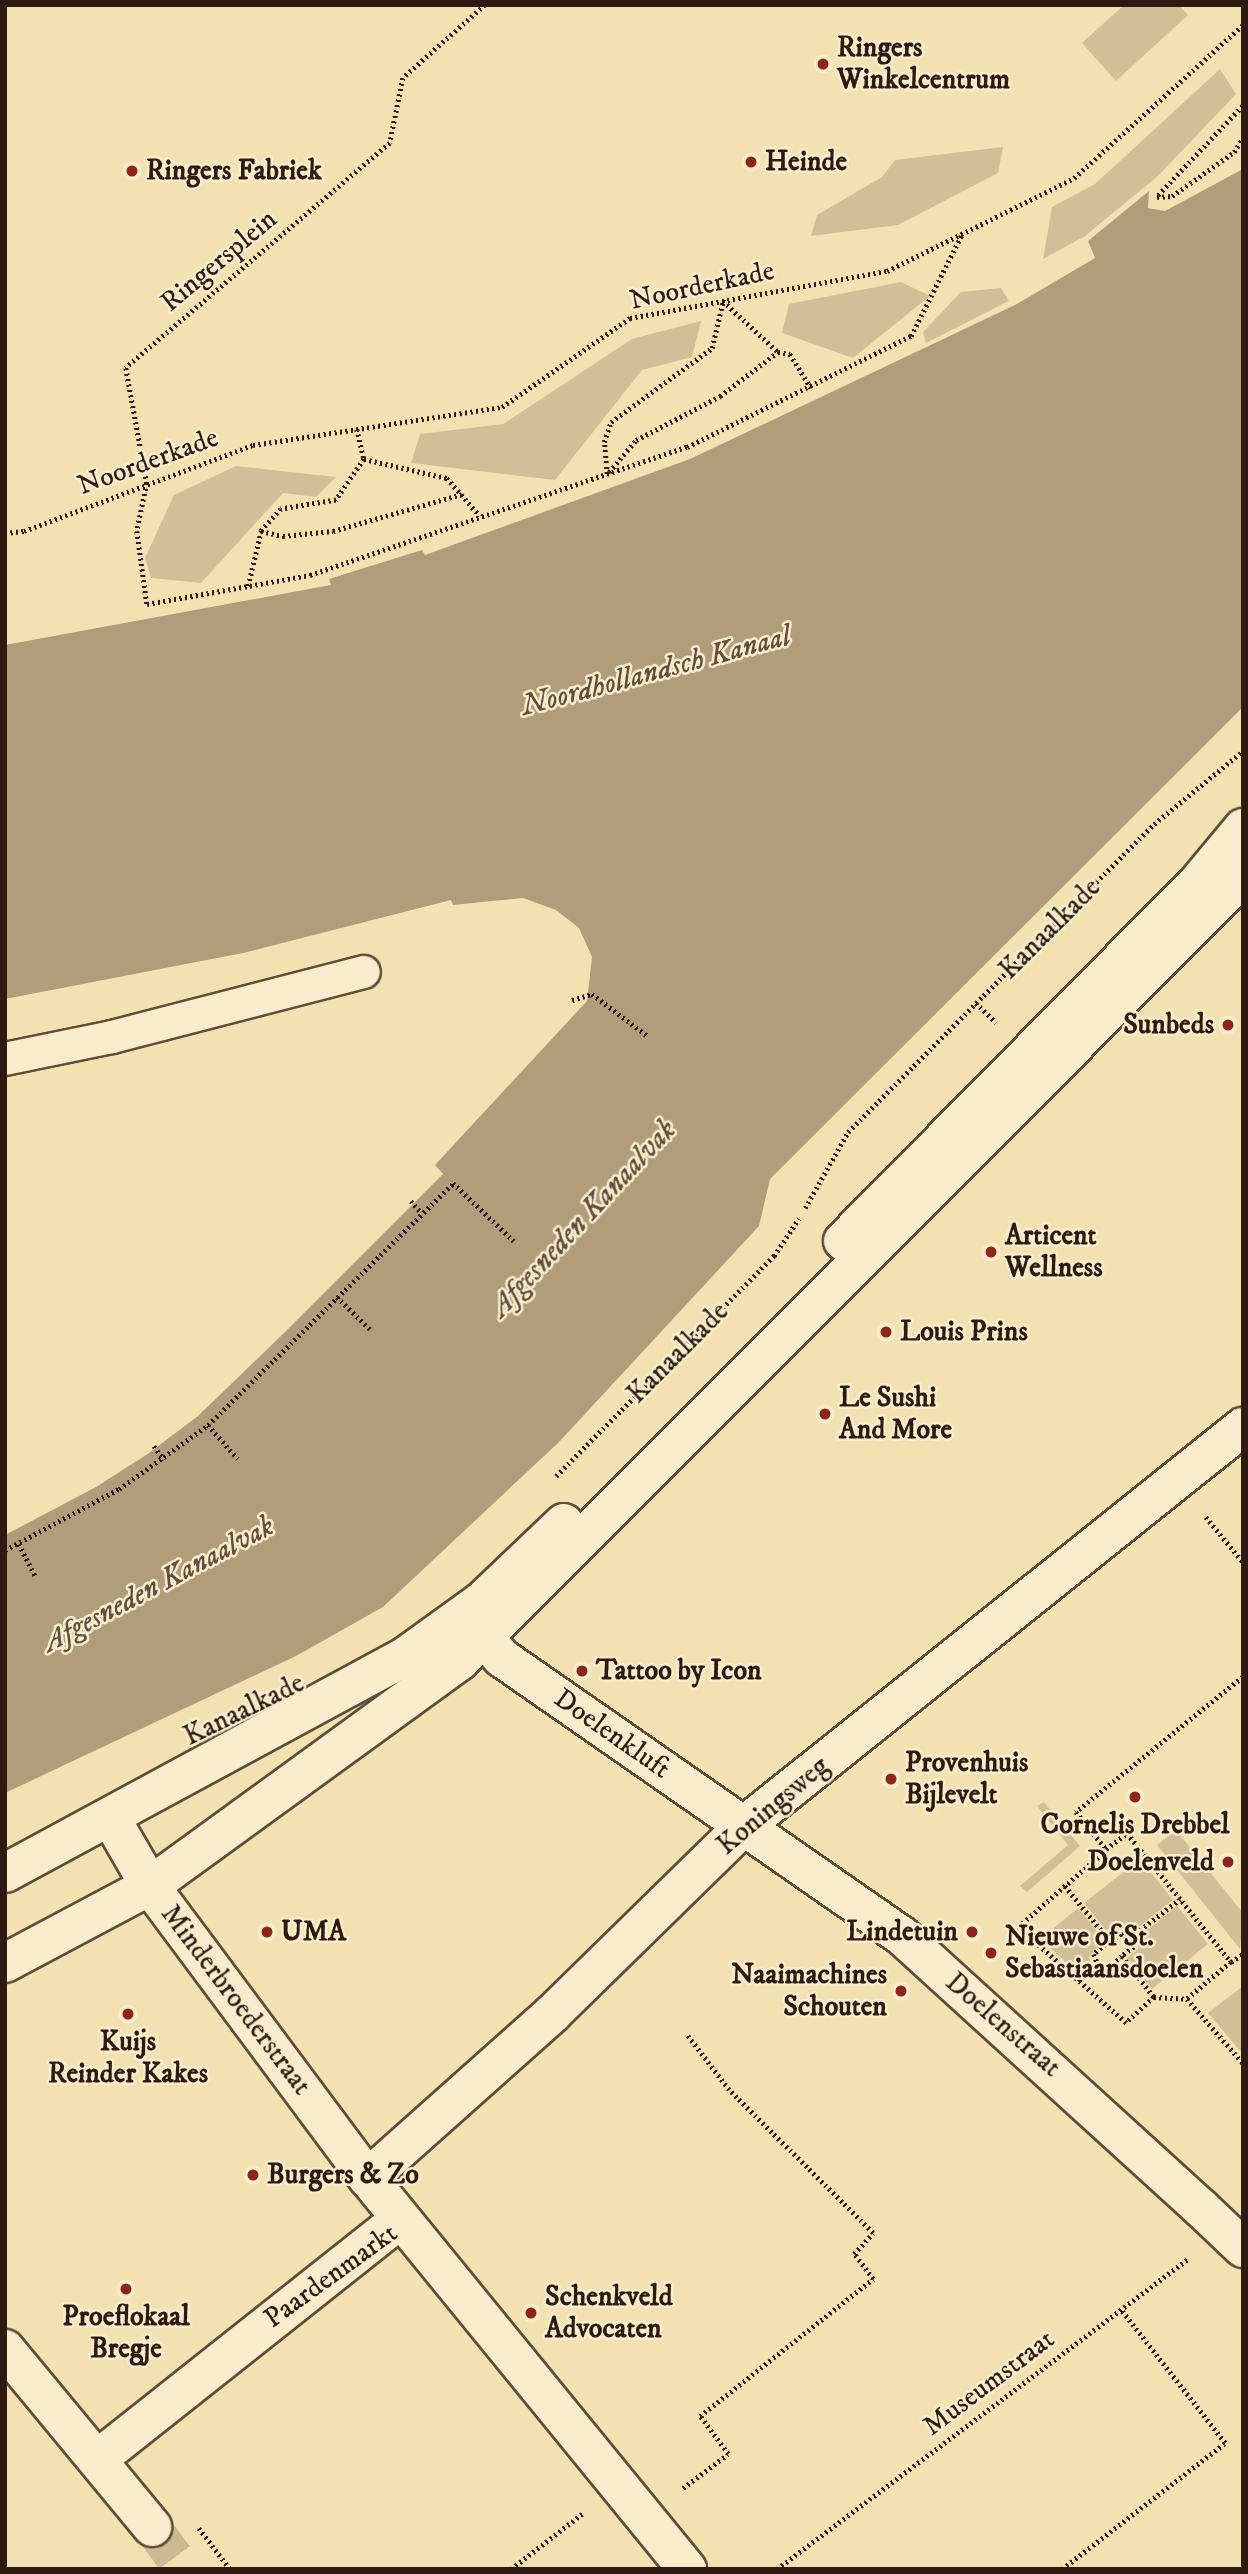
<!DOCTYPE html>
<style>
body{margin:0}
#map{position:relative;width:1248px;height:2574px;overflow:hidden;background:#f4e1b2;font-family:"IM FELL DW Pica",serif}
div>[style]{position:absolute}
.green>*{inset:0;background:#d3bf97}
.water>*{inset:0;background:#b19d7b}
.minor-tunnel>*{height:38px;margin-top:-19px;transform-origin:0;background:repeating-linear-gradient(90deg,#cdb992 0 38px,transparent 0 57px)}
.path>*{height:4.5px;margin-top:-2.25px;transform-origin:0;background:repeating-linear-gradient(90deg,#2f1a11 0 2px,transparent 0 5.5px)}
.roads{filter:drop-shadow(2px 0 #604c39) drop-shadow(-2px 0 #604c39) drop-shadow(0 2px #604c39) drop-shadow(0 -2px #604c39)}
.service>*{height:32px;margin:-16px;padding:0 16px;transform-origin:16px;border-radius:16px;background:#f8eccd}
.pedestrian>*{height:38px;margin:-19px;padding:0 19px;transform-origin:19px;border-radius:19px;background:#f8eccd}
.minor>*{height:38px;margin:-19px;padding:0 19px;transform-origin:19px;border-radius:19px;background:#f8eccd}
.tertiary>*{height:38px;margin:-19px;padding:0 19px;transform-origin:19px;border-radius:19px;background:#f8eccd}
.dots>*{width:19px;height:19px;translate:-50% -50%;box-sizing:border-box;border:4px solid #f8eccd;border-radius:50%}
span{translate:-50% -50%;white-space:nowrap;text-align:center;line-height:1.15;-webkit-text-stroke:5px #f8eccd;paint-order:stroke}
.poi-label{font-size:28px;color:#2f1a11;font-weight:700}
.left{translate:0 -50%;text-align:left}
.right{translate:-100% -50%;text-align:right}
.street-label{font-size:28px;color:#2f1a11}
.water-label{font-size:30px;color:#634e3b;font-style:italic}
.frame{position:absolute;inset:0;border:7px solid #2f1a11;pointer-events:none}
</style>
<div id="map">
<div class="green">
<div style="clip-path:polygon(1124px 5px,1179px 5px,1188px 15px,1116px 81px,1082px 43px)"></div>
<div style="clip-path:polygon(1220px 69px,1236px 94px,1158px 176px,1085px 236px,1043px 259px,1052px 207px,1095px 184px)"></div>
<div style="clip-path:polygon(1003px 147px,998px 173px,898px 225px,811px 236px,817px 215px,882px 177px,895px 160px)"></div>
<div style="clip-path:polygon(901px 282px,930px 296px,853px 358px,782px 333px,789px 304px)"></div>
<div style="clip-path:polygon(1001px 288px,1009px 301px,926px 343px,923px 332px,961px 292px)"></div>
<div style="clip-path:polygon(701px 321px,692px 357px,642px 370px,555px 480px,411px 463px,420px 434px,503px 424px,632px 339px)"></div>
<div style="clip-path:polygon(236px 466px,336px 477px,316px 497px,283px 493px,201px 583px,151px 578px,145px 558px,174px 495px)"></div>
<div style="clip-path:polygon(1044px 1802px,1080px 1846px,1027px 1892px,1020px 1886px,1068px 1845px,1037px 1806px)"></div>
<div style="clip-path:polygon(1176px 1830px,1243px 1913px,1240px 1949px,1157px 1845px)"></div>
<div style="clip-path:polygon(1140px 1859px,1173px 1900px,1132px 1932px,1123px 1928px,1111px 1937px,1084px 1903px)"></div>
<div style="clip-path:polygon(1177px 1906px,1208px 1944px,1152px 1989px,1127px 1958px,1138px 1949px,1137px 1938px)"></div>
<div style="clip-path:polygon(1078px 1908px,1105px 1941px,1089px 1956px,1091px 1964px,1079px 1974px,1040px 1939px)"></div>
<div style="clip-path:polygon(1243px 1986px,1243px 2054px,1208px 2013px)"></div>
</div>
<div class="water">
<div style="clip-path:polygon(1243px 169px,1243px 707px,770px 1179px,759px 1226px,559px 1442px,383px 1607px,296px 1656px,5px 1793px,5px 1535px,96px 1487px,149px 1453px,198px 1416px,286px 1331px,443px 1174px,435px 1165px,587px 1001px,592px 957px,579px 928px,556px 910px,523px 898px,453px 905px,451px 900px,243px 953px,5px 999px,5px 645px,331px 585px,329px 579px,422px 550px,425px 555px,690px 459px,1015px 305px,1095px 258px,1088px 241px,1149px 191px,1148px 208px,1165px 211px)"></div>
</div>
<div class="minor-tunnel">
<div style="left:152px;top:2527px;width:52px;rotate:53.6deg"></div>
</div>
<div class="path">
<div style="left:485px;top:5px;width:110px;rotate:138.3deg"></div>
<div style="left:403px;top:78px;width:66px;rotate:101.3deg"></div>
<div style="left:390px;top:143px;width:347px;rotate:139.6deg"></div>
<div style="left:126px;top:368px;width:117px;rotate:79.7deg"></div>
<div style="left:147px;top:483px;width:49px;rotate:101.8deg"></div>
<div style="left:137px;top:531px;width:74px;rotate:82.2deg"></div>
<div style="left:147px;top:604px;width:166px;rotate:-10.1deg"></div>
<div style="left:310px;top:575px;width:398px;rotate:-18.8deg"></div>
<div style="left:687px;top:447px;width:250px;rotate:-26.4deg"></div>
<div style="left:911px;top:336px;width:114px;rotate:-63.4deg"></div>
<div style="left:1243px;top:106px;width:125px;rotate:133.4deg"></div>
<div style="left:1157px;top:197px;width:15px;rotate:-4deg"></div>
<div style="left:1172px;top:196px;width:76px;rotate:-35.4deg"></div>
<div style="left:1234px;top:152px;width:17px;rotate:-57deg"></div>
<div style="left:357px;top:429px;width:31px;rotate:77deg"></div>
<div style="left:364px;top:459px;width:50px;rotate:124.3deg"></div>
<div style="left:336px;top:500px;width:56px;rotate:170.7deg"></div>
<div style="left:281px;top:509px;width:30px;rotate:132deg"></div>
<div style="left:261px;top:531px;width:23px;rotate:13deg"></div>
<div style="left:283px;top:536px;width:50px;rotate:-5.7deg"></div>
<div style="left:333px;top:531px;width:134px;rotate:-16deg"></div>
<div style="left:364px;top:459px;width:85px;rotate:12.9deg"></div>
<div style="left:447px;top:478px;width:50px;rotate:49deg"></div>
<div style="left:609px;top:472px;width:42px;rotate:-49.8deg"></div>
<div style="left:636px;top:440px;width:95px;rotate:-27.6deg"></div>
<div style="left:720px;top:396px;width:73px;rotate:-37.2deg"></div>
<div style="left:607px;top:474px;width:32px;rotate:-95deg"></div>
<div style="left:604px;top:442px;width:21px;rotate:-71deg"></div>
<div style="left:611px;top:422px;width:125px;rotate:-36.2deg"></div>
<div style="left:712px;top:348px;width:48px;rotate:-76.8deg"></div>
<div style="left:723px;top:301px;width:75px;rotate:42.8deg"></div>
<div style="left:778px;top:352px;width:12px;rotate:9deg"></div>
<div style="left:790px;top:354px;width:40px;rotate:58deg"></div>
<div style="left:5px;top:533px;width:19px;rotate:-6deg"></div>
<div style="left:24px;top:531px;width:245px;rotate:-20.6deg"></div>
<div style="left:253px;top:445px;width:252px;rotate:-8.7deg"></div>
<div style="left:502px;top:407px;width:156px;rotate:-34.8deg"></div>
<div style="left:630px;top:318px;width:261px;rotate:-10.4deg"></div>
<div style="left:887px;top:271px;width:209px;rotate:-26.4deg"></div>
<div style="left:1074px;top:178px;width:228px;rotate:-42.2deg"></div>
<div style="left:248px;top:586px;width:57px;rotate:-76.7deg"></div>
<div style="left:572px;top:1000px;width:21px;rotate:-17deg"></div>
<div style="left:592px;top:994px;width:71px;rotate:37deg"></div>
<div style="left:976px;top:1003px;width:28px;rotate:44deg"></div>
<div style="left:411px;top:1201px;width:15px;rotate:48deg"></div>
<div style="left:805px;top:1208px;width:87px;rotate:-60.5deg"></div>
<div style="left:848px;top:1132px;width:434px;rotate:-45.2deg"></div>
<div style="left:1154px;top:824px;width:115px;rotate:-39.4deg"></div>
<div style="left:337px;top:1297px;width:46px;rotate:44.1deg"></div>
<div style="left:208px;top:1425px;width:45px;rotate:48.6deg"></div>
<div style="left:154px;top:1446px;width:17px;rotate:54deg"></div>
<div style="left:556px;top:1476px;width:310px;rotate:-45.3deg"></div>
<div style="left:774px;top:1256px;width:45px;rotate:-56.7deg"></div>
<div style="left:1206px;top:1517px;width:58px;rotate:50.6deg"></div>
<div style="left:19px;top:1544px;width:36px;rotate:63deg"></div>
<div style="left:5px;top:1550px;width:129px;rotate:-28.2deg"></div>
<div style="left:119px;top:1489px;width:110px;rotate:-35.7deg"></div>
<div style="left:208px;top:1425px;width:344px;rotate:-44.6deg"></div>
<div style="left:453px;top:1183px;width:84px;rotate:43.6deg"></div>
<div style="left:1243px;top:1677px;width:215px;rotate:141deg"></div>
<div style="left:1076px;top:1812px;width:48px;rotate:51deg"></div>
<div style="left:1106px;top:1849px;width:26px;rotate:-37deg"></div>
<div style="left:1127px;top:1833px;width:166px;rotate:51.1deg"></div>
<div style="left:1231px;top:1962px;width:57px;rotate:139.9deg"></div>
<div style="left:1187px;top:1999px;width:85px;rotate:48.8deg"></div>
<div style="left:1065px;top:1886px;width:71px;rotate:50.7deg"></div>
<div style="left:1110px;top:1941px;width:21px;rotate:141deg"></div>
<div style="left:1094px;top:1954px;width:12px;rotate:70deg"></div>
<div style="left:1098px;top:1965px;width:10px;rotate:17deg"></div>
<div style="left:1108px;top:1968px;width:18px;rotate:-41deg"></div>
<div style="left:1122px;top:1956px;width:52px;rotate:52deg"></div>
<div style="left:1154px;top:1997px;width:38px;rotate:137deg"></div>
<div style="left:1126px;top:2023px;width:144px;rotate:-138.4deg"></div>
<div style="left:1018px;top:1927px;width:117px;rotate:-41.2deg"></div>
<div style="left:1131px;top:1937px;width:62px;rotate:-37.8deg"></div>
<div style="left:1110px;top:1941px;width:14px;rotate:-34deg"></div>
<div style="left:1122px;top:1933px;width:10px;rotate:24deg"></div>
<div style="left:1131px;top:1937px;width:10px;rotate:73deg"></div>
<div style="left:1134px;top:1947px;width:15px;rotate:143deg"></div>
<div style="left:1231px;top:1962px;width:14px;rotate:-34deg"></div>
<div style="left:1078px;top:1981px;width:26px;rotate:-39deg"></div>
<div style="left:1154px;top:1997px;width:33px;rotate:3deg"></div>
<div style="left:683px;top:2488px;width:56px;rotate:-37.1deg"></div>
<div style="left:728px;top:2454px;width:47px;rotate:-126.4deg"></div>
<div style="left:700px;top:2416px;width:221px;rotate:-38.4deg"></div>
<div style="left:873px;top:2279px;width:31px;rotate:-127deg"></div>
<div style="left:854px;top:2254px;width:28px;rotate:-48deg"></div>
<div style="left:873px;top:2233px;width:203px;rotate:-135.2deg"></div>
<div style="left:729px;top:2090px;width:69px;rotate:-127.4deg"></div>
<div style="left:199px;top:2528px;width:51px;rotate:52.9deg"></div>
<div style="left:511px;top:2569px;width:90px;rotate:-37.8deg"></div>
<div style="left:777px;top:2569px;width:515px;rotate:-37.03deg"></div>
<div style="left:1062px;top:2569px;width:206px;rotate:-37.7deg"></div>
<div style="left:1225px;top:2443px;width:169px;rotate:-128deg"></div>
</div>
<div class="roads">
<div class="service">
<div style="left:5px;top:1059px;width:109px;rotate:-11.6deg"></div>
<div style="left:112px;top:1037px;width:260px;rotate:-14.5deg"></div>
</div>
<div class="pedestrian">
<div style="left:485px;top:1638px;width:26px;rotate:50deg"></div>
<div style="left:502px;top:1658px;width:487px;rotate:34.8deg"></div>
<div style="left:902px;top:1936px;width:404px;rotate:42.3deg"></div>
<div style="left:99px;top:2458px;width:385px;rotate:-38.4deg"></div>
</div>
<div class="minor">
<div style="left:110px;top:1817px;width:80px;rotate:59.9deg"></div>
<div style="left:150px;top:1886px;width:364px;rotate:53.3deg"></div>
<div style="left:368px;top:2178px;width:505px;rotate:50.79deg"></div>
<div style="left:368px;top:2178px;width:248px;rotate:-41.7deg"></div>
<div style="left:553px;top:2013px;width:269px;rotate:-44.4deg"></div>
<div style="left:745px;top:1825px;width:638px;rotate:-38.63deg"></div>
<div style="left:1201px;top:2208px;width:58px;rotate:43.6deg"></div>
<div style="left:5px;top:2349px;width:231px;rotate:50.4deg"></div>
</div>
<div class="tertiary">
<div style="left:843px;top:1241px;width:506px;rotate:-45.32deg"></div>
<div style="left:1199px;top:881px;width:69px;rotate:-50.3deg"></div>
<div style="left:5px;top:1873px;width:456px;rotate:-28.4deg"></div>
<div style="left:406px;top:1656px;width:94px;rotate:-35.9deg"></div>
<div style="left:482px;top:1601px;width:113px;rotate:-43.6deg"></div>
<div style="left:5px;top:1963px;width:164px;rotate:-28deg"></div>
<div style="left:150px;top:1886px;width:383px;rotate:-36deg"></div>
<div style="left:460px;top:1661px;width:1108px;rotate:-45.04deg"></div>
</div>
</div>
<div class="dots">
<div style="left:823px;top:64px;background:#8f2418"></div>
<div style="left:751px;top:162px;background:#8f2418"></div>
<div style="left:132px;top:171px;background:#8f2418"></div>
<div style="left:1228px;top:1025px;background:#8f2418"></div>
<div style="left:991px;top:1252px;background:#8f2418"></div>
<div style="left:886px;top:1332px;background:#8f2418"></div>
<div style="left:825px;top:1414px;background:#8f2418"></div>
<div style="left:582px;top:1671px;background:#8f2418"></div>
<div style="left:891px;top:1779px;background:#8f2418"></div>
<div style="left:1135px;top:1797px;background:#8f2418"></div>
<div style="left:1228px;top:1862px;background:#8f2418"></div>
<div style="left:267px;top:1932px;background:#8f2418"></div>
<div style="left:972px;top:1932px;background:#8f2418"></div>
<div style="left:991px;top:1953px;background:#8f2418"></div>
<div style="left:901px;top:1991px;background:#8f2418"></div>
<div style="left:128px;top:2014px;background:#8f2418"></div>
<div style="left:253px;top:2175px;background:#8f2418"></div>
<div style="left:126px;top:2289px;background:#8f2418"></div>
<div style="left:531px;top:2313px;background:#8f2418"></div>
</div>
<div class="poi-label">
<span class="left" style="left:837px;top:64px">Ringers<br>Winkelcentrum</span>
<span class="left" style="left:765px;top:162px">Heinde</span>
<span class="left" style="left:146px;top:171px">Ringers Fabriek</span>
<span class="right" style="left:1214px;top:1025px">Sunbeds</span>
<span class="left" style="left:1005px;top:1252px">Articent<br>Wellness</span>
<span class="left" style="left:900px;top:1332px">Louis Prins</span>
<span class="left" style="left:839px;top:1414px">Le Sushi<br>And More</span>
<span class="left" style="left:596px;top:1671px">Tattoo by Icon</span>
<span class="left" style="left:905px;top:1779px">Provenhuis<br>Bijlevelt</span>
<span style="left:1135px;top:1825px">Cornelis Drebbel</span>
<span class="right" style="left:1214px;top:1862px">Doelenveld</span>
<span class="left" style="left:281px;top:1932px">UMA</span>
<span class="right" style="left:958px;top:1932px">Lindetuin</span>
<span class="left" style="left:1005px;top:1953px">Nieuwe of St.<br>Sebastiaansdoelen</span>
<span class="right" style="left:887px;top:1991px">Naaimachines<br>Schouten</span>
<span style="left:128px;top:2058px">Kuijs<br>Reinder Kakes</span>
<span class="left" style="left:267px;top:2175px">Burgers &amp; Zo</span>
<span class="left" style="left:545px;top:2313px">Schenkveld<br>Advocaten</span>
<span style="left:126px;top:2333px">Proeflokaal<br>Bregje</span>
</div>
<div class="street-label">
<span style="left:219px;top:261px;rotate:-40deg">Ringersplein</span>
<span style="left:702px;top:286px;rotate:-12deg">Noorderkade</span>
<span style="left:148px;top:462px;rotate:-20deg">Noorderkade</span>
<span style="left:1050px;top:929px;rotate:-45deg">Kanaalkade</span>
<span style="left:678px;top:1353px;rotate:-45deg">Kanaalkade</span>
<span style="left:244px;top:1710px;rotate:-26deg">Kanaalkade</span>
<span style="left:612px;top:1734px;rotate:35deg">Doelenkluft</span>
<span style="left:773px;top:1806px;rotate:-40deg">Koningsweg</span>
<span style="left:236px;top:2000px;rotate:53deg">Minderbroederstraat</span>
<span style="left:1003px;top:2025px;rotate:41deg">Doelenstraat</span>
<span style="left:331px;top:2276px;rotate:-36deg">Paardenmarkt</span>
<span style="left:989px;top:2383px;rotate:-37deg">Museumstraat</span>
</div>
<div class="water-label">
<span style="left:656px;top:672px;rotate:-15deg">Noordhollandsch Kanaal</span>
<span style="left:584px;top:1219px;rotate:-47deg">Afgesneden Kanaalvak</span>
<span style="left:159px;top:1585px;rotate:-28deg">Afgesneden Kanaalvak</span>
</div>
<div class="frame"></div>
</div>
